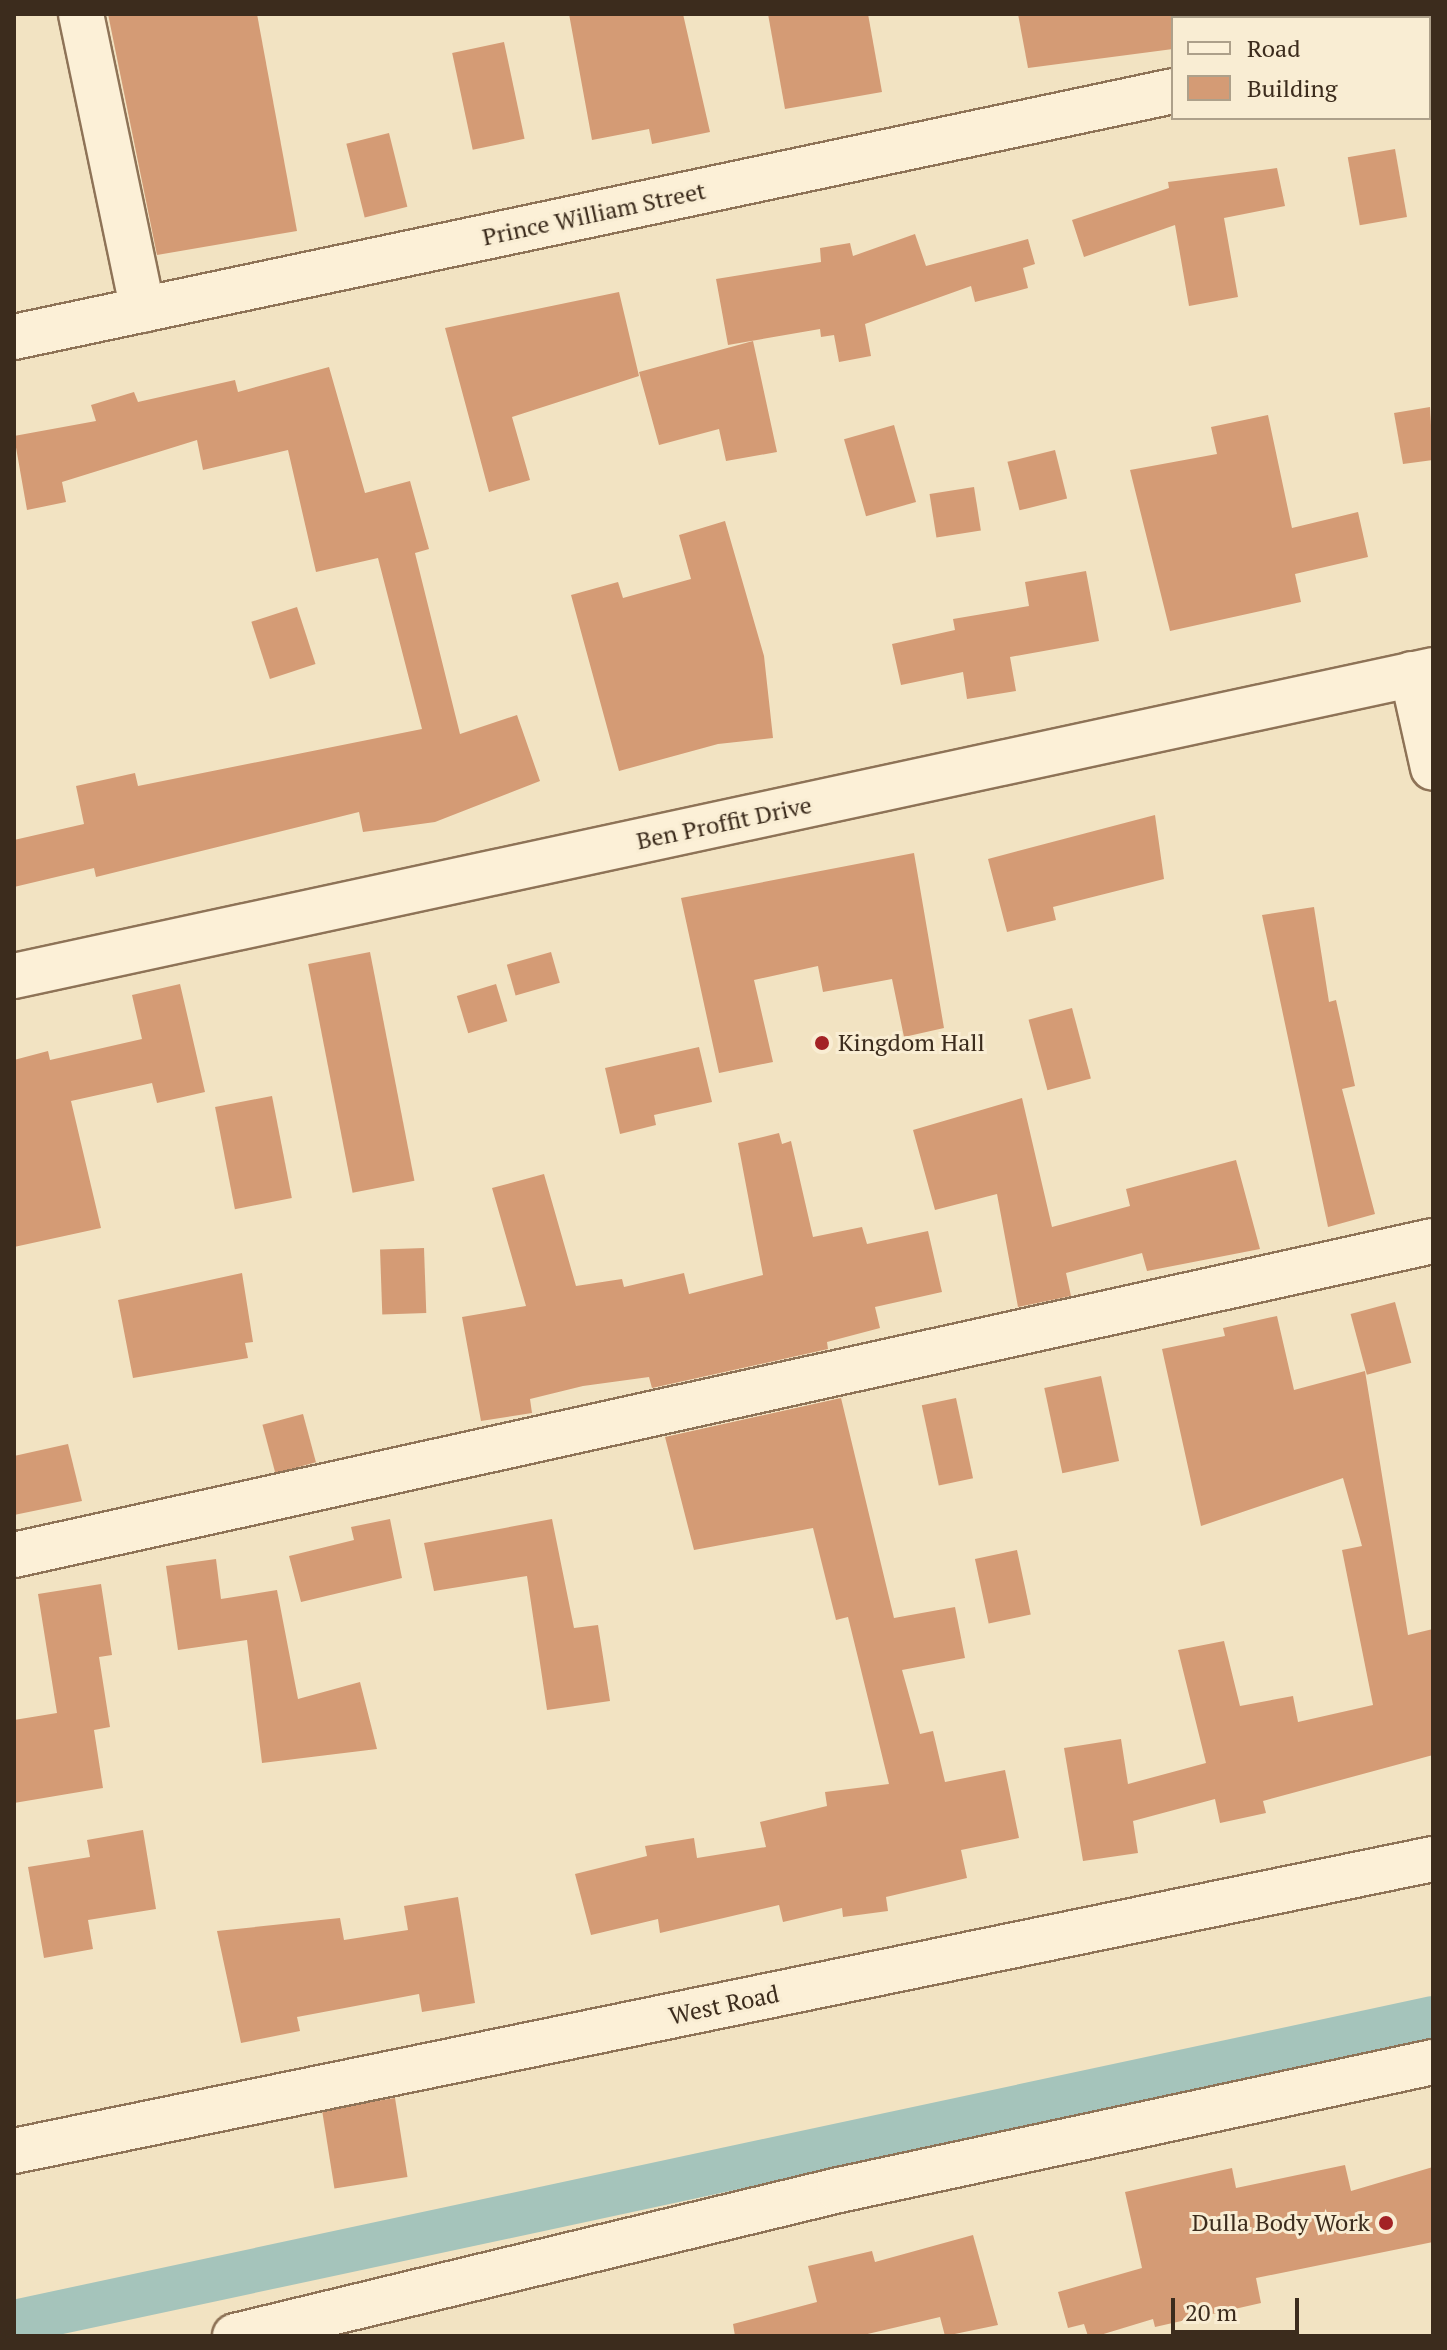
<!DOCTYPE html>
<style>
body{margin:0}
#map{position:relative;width:1447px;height:2350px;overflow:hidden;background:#f2e3c2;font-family:"PT Serif",serif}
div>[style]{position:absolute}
.canal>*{height:44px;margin:-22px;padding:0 22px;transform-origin:22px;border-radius:22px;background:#a5c4bb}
.building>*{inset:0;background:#d49b75;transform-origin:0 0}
.roads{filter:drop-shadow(2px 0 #8e7357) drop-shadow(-2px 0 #8e7357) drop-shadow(0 2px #8e7357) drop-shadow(0 -2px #8e7357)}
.minor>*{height:44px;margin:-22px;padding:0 22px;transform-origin:22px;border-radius:22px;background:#fcf0d7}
.dots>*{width:22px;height:22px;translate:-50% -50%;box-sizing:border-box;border:4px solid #f9edd3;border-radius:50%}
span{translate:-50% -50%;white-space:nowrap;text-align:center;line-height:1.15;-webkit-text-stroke:6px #f9edd3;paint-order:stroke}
.street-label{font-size:24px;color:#3c2c1d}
.poi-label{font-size:24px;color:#3c2c1d}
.left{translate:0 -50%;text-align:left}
.right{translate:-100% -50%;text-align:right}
.frame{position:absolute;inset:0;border:16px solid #3c2c1d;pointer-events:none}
.legend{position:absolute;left:1171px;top:16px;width:260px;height:104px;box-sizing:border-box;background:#f9edd3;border:2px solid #ada08a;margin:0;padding:10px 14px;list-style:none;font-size:24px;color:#3c2c1d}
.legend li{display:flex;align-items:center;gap:16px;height:40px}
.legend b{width:40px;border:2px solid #ada08a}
.scale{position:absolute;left:1171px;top:2298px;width:128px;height:36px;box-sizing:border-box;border:4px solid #3c2c1d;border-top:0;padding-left:10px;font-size:24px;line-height:28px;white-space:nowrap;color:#3c2c1d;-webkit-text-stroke:6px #f9edd3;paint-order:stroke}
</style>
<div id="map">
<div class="canal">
<div style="left:14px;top:2322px;width:1451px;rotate:-12.09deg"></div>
</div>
<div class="building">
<div style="clip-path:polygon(108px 14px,257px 14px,297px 231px,157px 255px)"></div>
<div style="clip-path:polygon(569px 14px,683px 14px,710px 132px,652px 144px,649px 129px,592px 140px)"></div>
<div style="clip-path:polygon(768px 14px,868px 14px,882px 92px,785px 109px)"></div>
<div style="clip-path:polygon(1018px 14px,1173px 14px,1173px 49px,1028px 68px)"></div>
<div style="left:504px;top:42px;width:99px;height:53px;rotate:78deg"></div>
<div style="left:389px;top:133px;width:76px;height:44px;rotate:76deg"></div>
<div style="left:1395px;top:149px;width:69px;height:48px;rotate:80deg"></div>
<div style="clip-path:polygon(1277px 168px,1285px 206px,1224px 218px,1238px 297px,1189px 306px,1175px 225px,1084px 257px,1072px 220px,1169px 188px,1168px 182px)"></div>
<div style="clip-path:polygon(915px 234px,926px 266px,1028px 239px,1035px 264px,1023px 268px,1028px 288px,975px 302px,971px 286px,865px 324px,871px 356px,839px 362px,834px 335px,821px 337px,820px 329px,728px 345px,716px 279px,821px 262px,820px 248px,850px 243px,853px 256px)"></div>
<div style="clip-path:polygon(619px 292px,639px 376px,512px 417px,530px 480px,489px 492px,445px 328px)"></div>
<div style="clip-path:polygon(753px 341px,777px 452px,726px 461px,719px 429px,659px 445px,639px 372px)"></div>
<div style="clip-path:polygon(329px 367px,365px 493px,410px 481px,429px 549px,415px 553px,460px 734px,517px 715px,540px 781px,435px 822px,363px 832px,359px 812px,96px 877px,94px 868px,14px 887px,14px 840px,84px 824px,76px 786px,135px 773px,138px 786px,422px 729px,378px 558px,316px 572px,288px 450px,203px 470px,197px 440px,62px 482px,66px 502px,27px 510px,14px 436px,96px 421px,91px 405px,134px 392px,138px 402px,235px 380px,238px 392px)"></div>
<div style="clip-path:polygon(1430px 407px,1433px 460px,1403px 464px,1394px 413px)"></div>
<div style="clip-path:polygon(1268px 415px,1292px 528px,1358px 512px,1368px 557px,1295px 574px,1301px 602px,1170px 631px,1130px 470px,1217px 454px,1211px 427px)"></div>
<div style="left:894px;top:425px;width:80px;height:52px;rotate:74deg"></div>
<div style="left:1055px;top:450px;width:50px;height:49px;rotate:76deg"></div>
<div style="left:974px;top:487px;width:44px;height:45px;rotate:81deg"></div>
<div style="clip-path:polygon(725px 521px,764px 656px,773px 738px,718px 744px,619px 771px,571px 595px,618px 582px,623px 598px,691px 579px,679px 535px)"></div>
<div style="clip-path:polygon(1086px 571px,1099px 641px,1010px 657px,1016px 691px,967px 699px,963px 672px,901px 685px,892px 644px,955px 630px,953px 619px,1029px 606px,1025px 582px)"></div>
<div style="left:297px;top:607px;width:60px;height:48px;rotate:72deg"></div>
<div style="clip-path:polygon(1155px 815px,1164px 879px,1053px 907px,1056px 920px,1007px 932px,988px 859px)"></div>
<div style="clip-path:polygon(914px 853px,944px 1028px,904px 1037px,892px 979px,823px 992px,818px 966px,754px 980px,773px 1062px,719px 1073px,681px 898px)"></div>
<div style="clip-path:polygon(1314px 907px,1329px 1002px,1336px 1000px,1355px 1086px,1342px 1089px,1375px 1214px,1328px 1227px,1262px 915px)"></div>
<div style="left:370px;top:952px;width:233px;height:63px;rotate:79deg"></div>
<div style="left:551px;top:952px;width:32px;height:46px;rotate:74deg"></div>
<div style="clip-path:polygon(180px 984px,205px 1092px,157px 1103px,152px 1083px,71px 1101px,101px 1228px,14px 1247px,14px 1060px,48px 1051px,50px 1060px,142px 1039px,132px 995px)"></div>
<div style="left:496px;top:984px;width:39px;height:41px;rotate:73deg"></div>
<div style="left:1072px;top:1008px;width:73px;height:45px;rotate:75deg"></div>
<div style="clip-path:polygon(699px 1047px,712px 1102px,654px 1115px,656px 1125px,620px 1134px,605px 1068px)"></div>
<div style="left:272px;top:1096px;width:104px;height:58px;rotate:79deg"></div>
<div style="clip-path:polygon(1022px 1098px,1052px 1227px,1130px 1206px,1126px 1189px,1236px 1160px,1260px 1249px,1147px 1271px,1142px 1253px,1066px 1273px,1071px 1296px,1018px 1307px,997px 1194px,935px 1210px,913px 1130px)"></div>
<div style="clip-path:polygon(779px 1133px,782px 1144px,791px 1141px,813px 1237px,862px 1227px,867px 1244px,928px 1231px,942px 1292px,875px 1307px,880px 1328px,827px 1342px,828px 1349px,652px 1388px,649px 1377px,583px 1386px,530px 1399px,532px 1413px,481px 1421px,462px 1317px,526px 1306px,492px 1188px,544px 1174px,576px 1286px,622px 1279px,624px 1287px,684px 1273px,689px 1294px,763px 1275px,738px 1143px)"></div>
<div style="left:424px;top:1248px;width:65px;height:44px;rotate:88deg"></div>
<div style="clip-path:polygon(242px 1273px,253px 1342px,245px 1343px,248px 1358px,133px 1378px,118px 1300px)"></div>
<div style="left:1395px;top:1302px;width:63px;height:46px;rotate:75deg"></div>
<div style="clip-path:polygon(1277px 1316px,1294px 1390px,1365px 1371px,1408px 1635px,1433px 1629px,1433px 1755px,1263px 1801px,1266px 1813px,1220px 1823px,1215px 1799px,1133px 1821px,1138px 1853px,1083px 1861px,1064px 1748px,1121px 1739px,1128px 1784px,1206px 1763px,1178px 1650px,1224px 1641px,1240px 1706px,1293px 1696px,1298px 1722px,1373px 1705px,1342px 1550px,1362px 1546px,1343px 1478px,1201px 1526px,1162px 1349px,1225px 1336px,1223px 1328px)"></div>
<div style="left:1101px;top:1376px;width:87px;height:58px;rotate:78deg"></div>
<div style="clip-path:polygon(841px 1398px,894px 1618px,955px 1607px,965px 1658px,902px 1670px,920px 1734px,933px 1731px,945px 1782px,1005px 1770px,1019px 1838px,961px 1850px,967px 1878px,886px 1897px,888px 1911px,843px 1917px,842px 1908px,783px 1922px,779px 1905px,660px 1933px,658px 1919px,591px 1935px,575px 1874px,647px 1856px,645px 1846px,694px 1838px,697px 1858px,766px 1847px,760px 1822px,827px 1806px,825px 1792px,889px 1784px,848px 1617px,836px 1620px,813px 1528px,694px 1550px,665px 1437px)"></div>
<div style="left:956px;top:1398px;width:82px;height:35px;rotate:78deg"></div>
<div style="left:303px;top:1414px;width:50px;height:42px;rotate:75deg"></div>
<div style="clip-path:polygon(68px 1444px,82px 1501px,14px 1515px,14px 1456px)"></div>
<div style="clip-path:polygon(390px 1519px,402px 1578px,301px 1602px,289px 1556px,354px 1540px,351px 1527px)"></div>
<div style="clip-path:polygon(552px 1519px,574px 1628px,598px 1625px,610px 1701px,547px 1710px,527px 1576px,434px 1591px,424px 1543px)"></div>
<div style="left:1017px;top:1550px;width:66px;height:43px;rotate:78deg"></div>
<div style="clip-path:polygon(216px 1559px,221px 1599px,277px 1590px,298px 1699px,360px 1682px,377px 1749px,262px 1763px,247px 1640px,178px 1650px,166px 1566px)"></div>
<div style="clip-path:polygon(101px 1584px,112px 1655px,99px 1657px,110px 1727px,94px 1730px,103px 1788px,14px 1803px,14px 1720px,57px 1713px,38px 1594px)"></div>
<div style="clip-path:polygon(143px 1830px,156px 1909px,88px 1920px,93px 1949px,44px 1958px,28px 1867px,90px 1857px,87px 1840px)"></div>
<div style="clip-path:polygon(458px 1897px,475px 2003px,422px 2012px,419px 1994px,297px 2017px,300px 2031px,241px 2043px,217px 1931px,340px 1918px,344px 1940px,408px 1930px,404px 1906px)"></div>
<div style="left:395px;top:2098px;width:80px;height:74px;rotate:81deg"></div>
<div style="clip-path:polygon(1345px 2165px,1351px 2191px,1433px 2167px,1433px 2242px,1256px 2278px,1261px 2303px,1155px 2327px,1153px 2319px,1097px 2336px,1088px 2336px,1084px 2324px,1068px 2328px,1058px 2292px,1142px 2268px,1125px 2192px,1232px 2168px,1236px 2188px)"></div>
<div style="clip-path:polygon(973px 2235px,998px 2325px,945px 2336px,940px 2317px,859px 2336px,735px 2336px,733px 2324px,817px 2302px,808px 2266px,872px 2251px,875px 2262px)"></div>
</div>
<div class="roads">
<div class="minor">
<div style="left:81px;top:14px;width:302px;rotate:78.2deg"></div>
<div style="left:1429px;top:37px;width:4px;rotate:-14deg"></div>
<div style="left:14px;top:337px;width:1185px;rotate:-11.98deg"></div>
<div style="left:1412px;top:674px;width:96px;rotate:77.4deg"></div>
<div style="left:14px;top:976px;width:1452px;rotate:-12.17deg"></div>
<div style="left:14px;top:1555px;width:1453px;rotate:-12.48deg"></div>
<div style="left:14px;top:2151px;width:1449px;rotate:-11.63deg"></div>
<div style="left:235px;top:2336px;width:621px;rotate:-13.59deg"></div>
<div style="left:839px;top:2190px;width:608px;rotate:-12.16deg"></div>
</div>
</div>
<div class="dots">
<div style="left:822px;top:1043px;background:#a32225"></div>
<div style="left:1386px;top:2223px;background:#a32225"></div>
</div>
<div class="street-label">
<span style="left:594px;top:214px;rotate:-12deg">Prince William Street</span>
<span style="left:724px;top:823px;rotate:-12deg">Ben Proffit Drive</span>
<span style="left:724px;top:2005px;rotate:-12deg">West Road</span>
</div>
<div class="poi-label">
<span class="left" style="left:838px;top:1043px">Kingdom Hall</span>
<span class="right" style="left:1370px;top:2223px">Dulla Body Work</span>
</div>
<div class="frame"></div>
<ul class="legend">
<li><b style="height:10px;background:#fcf0d7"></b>Road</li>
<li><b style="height:22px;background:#d49b75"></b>Building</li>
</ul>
<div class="scale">20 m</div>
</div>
